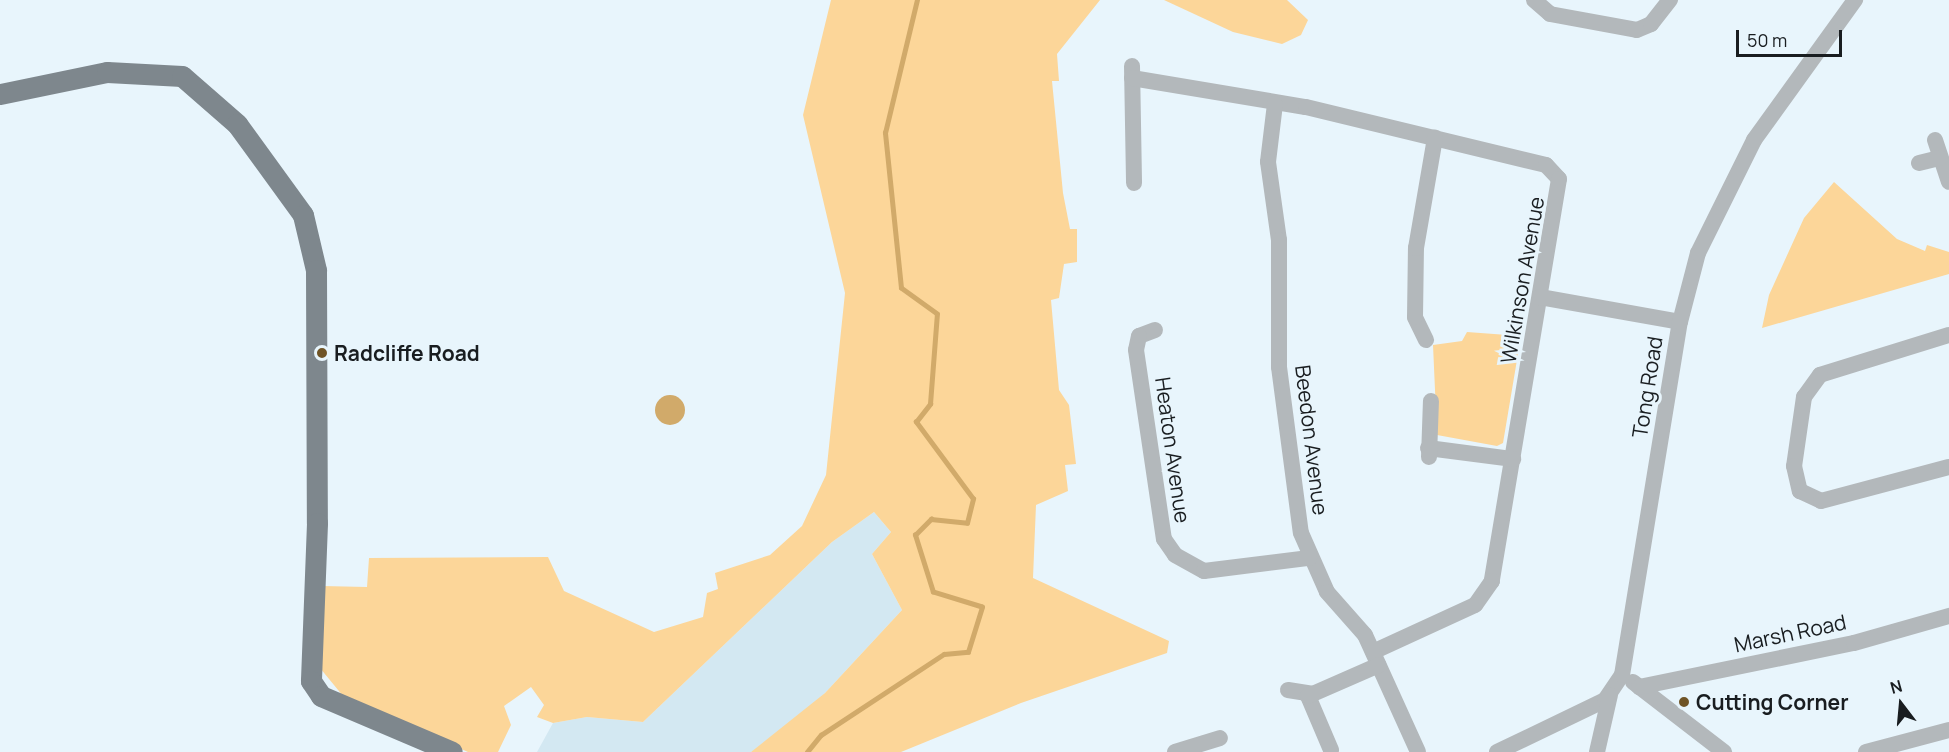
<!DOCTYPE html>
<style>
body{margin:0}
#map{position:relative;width:1949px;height:752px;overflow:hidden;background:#e8f5fc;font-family:Manrope,sans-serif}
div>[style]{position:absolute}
.built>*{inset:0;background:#d3e8f2}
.green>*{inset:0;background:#fcd699}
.water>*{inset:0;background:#d1aa6a}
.round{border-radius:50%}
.stream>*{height:4.5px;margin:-2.25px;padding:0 2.25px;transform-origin:2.25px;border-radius:2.25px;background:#d1aa6a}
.minor>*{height:16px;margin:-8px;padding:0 8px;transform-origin:8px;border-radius:8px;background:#b3b8bb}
.major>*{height:21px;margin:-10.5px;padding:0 10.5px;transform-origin:10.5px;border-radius:10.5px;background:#7e878d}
.dots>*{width:16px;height:16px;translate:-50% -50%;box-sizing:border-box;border:3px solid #e8f5fc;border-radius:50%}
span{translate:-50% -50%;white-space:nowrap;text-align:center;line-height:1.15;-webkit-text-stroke:6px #e8f5fc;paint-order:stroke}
.street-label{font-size:21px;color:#191d20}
.poi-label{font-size:21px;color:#191d20;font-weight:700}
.left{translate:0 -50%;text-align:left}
.north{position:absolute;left:1871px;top:674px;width:60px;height:60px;-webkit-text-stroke:4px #e8f5fc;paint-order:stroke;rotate:344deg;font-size:16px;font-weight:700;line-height:24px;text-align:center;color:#191d20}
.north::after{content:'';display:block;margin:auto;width:21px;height:27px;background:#191d20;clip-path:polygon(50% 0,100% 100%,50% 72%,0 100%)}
.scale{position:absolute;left:1736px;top:30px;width:106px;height:27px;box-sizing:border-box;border:3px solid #191d20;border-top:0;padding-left:8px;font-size:18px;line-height:21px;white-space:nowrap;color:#191d20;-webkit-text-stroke:4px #e8f5fc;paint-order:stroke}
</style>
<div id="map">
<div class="built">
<div style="clip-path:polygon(874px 512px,891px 532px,872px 554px,902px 610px,825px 693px,766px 745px,751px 752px,537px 752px,553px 723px,587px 717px,643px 722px,832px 542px)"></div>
</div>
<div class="green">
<div style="clip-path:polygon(831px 0,1100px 0,1057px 54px,1059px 81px,1052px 81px,1063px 193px,1070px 229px,1077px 229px,1077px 262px,1064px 264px,1059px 298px,1051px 300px,1059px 390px,1069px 405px,1076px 464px,1065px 465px,1068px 491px,1036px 505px,1033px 578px,1169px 641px,1167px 653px,1021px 703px,901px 752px,751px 752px,825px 693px,902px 610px,872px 554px,891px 532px,874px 512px,832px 542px,643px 722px,587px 717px,553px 723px,537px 717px,544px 705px,531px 687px,504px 706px,511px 725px,498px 752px,468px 752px,343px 696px,320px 668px,322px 586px,367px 587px,369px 558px,548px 557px,564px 591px,654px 632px,703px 617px,707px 593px,718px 589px,715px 573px,770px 555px,802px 526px,826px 475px,845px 293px,803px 115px)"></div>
<div style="clip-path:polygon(1164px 0,1287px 0,1308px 20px,1301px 35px,1282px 44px,1233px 32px)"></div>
<div style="clip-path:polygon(1834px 182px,1897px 239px,1925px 251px,1927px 245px,1949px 252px,1949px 274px,1762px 328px,1769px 295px,1804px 218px)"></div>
<div style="clip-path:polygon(1467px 332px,1521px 336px,1503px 443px,1497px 446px,1437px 435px,1433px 345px,1462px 341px)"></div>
</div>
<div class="water">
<div class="round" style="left:655px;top:395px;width:30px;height:30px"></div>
</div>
<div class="stream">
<div style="left:807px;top:752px;width:22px;rotate:-51deg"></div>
<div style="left:821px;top:735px;width:147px;rotate:-33.4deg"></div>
<div style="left:944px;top:654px;width:24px;rotate:-5deg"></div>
<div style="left:968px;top:652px;width:47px;rotate:-72.7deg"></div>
<div style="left:982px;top:607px;width:51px;rotate:-163deg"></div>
<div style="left:933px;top:592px;width:60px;rotate:-107.5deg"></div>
<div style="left:915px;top:535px;width:23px;rotate:-45deg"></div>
<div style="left:931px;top:519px;width:36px;rotate:6deg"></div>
<div style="left:967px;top:523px;width:25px;rotate:-76deg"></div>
<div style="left:973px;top:499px;width:96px;rotate:-126.5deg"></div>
<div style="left:916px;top:422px;width:23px;rotate:-52deg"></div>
<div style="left:930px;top:404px;width:90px;rotate:-85.6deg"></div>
<div style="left:937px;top:314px;width:44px;rotate:-144.2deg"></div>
<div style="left:901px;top:288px;width:156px;rotate:-95.9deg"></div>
<div style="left:885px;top:133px;width:137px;rotate:-76.5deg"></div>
</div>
<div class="minor">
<div style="left:1534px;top:0;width:21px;rotate:41deg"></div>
<div style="left:1550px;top:14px;width:88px;rotate:10.4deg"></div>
<div style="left:1637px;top:30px;width:15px;rotate:-23deg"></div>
<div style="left:1651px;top:24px;width:31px;rotate:-52deg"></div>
<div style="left:1132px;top:66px;width:117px;rotate:89deg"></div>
<div style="left:1132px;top:78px;width:176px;rotate:9.5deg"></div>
<div style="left:1306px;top:107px;width:247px;rotate:13.6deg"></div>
<div style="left:1546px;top:165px;width:19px;rotate:47deg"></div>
<div style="left:1559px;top:179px;width:408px;rotate:99.5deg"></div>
<div style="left:1492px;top:581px;width:29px;rotate:125deg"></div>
<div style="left:1475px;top:605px;width:112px;rotate:155.3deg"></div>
<div style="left:1275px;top:104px;width:58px;rotate:96.9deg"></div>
<div style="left:1268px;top:162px;width:79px;rotate:82deg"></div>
<div style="left:1279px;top:240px;width:127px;rotate:90deg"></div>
<div style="left:1279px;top:367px;width:167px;rotate:82.5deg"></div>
<div style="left:1301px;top:533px;width:64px;rotate:66.2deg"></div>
<div style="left:1327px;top:592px;width:57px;rotate:48.5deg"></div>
<div style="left:1365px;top:635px;width:128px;rotate:65.6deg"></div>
<div style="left:1935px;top:140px;width:44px;rotate:71.6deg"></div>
<div style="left:1919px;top:163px;width:21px;rotate:-14deg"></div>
<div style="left:1540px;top:297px;width:142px;rotate:10.1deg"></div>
<div style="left:1155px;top:330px;width:17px;rotate:159deg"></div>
<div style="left:1139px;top:336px;width:14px;rotate:102deg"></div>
<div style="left:1136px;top:350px;width:191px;rotate:81.6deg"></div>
<div style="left:1164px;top:539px;width:19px;rotate:55deg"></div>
<div style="left:1175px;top:555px;width:33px;rotate:29deg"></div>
<div style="left:1204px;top:571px;width:106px;rotate:-7.1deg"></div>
<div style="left:1949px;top:335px;width:135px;rotate:162.8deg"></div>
<div style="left:1820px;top:375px;width:27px;rotate:126deg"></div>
<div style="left:1804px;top:397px;width:70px;rotate:98.2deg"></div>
<div style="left:1794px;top:466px;width:26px;rotate:77deg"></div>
<div style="left:1800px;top:491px;width:23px;rotate:25deg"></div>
<div style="left:1821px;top:501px;width:132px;rotate:-14.9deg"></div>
<div style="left:1426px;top:340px;width:25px;rotate:-116deg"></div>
<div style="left:1415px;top:317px;width:69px;rotate:-89.2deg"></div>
<div style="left:1416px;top:248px;width:112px;rotate:-80.2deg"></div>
<div style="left:1428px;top:448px;width:86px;rotate:7.4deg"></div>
<div style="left:1429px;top:457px;width:56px;rotate:-88deg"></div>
<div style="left:1633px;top:682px;width:115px;rotate:37.6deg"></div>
<div style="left:1639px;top:687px;width:219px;rotate:-11.6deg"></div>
<div style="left:1854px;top:643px;width:99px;rotate:-15.9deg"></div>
<div style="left:1288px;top:690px;width:24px;rotate:9deg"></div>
<div style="left:1331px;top:750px;width:59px;rotate:-113.1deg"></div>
<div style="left:1308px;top:696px;width:77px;rotate:-23.6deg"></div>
<div style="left:1175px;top:752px;width:47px;rotate:-17.3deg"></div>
<div style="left:1497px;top:752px;width:120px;rotate:-25.7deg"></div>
<div style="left:1605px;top:700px;width:30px;rotate:-56deg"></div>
<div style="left:1622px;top:675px;width:358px;rotate:-80.7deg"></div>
<div style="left:1680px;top:322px;width:71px;rotate:-75.4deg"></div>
<div style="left:1698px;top:253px;width:126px;rotate:-63.6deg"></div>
<div style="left:1754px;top:140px;width:173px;rotate:-54.2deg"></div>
<div style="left:1597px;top:752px;width:58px;rotate:-77.2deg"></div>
<div style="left:1866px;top:752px;width:86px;rotate:-14.8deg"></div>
</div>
<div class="major">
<div style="left:0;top:94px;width:109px;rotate:-11.6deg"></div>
<div style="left:107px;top:72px;width:75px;rotate:3.1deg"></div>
<div style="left:182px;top:76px;width:73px;rotate:41.1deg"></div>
<div style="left:237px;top:124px;width:112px;rotate:54deg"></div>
<div style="left:303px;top:215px;width:57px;rotate:76.7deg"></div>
<div style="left:316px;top:270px;width:253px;rotate:89.8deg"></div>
<div style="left:317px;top:523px;width:158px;rotate:92.2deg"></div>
<div style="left:311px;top:681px;width:18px;rotate:56deg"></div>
<div style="left:321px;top:696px;width:142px;rotate:23.1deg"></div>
</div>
<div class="dots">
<div style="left:322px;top:353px;background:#6f5426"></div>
<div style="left:1684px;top:702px;background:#6f5426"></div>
</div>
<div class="street-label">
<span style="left:1522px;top:280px;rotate:-80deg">Wilkinson Avenue</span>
<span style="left:1647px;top:387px;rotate:-81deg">Tong Road</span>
<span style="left:1312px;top:440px;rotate:83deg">Beedon Avenue</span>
<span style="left:1173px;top:450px;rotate:82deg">Heaton Avenue</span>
<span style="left:1790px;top:633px;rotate:-12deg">Marsh Road</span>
</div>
<div class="poi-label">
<span class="left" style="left:334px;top:353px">Radcliffe Road</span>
<span class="left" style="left:1696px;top:702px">Cutting Corner</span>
</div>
<div class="north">N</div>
<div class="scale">50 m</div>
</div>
